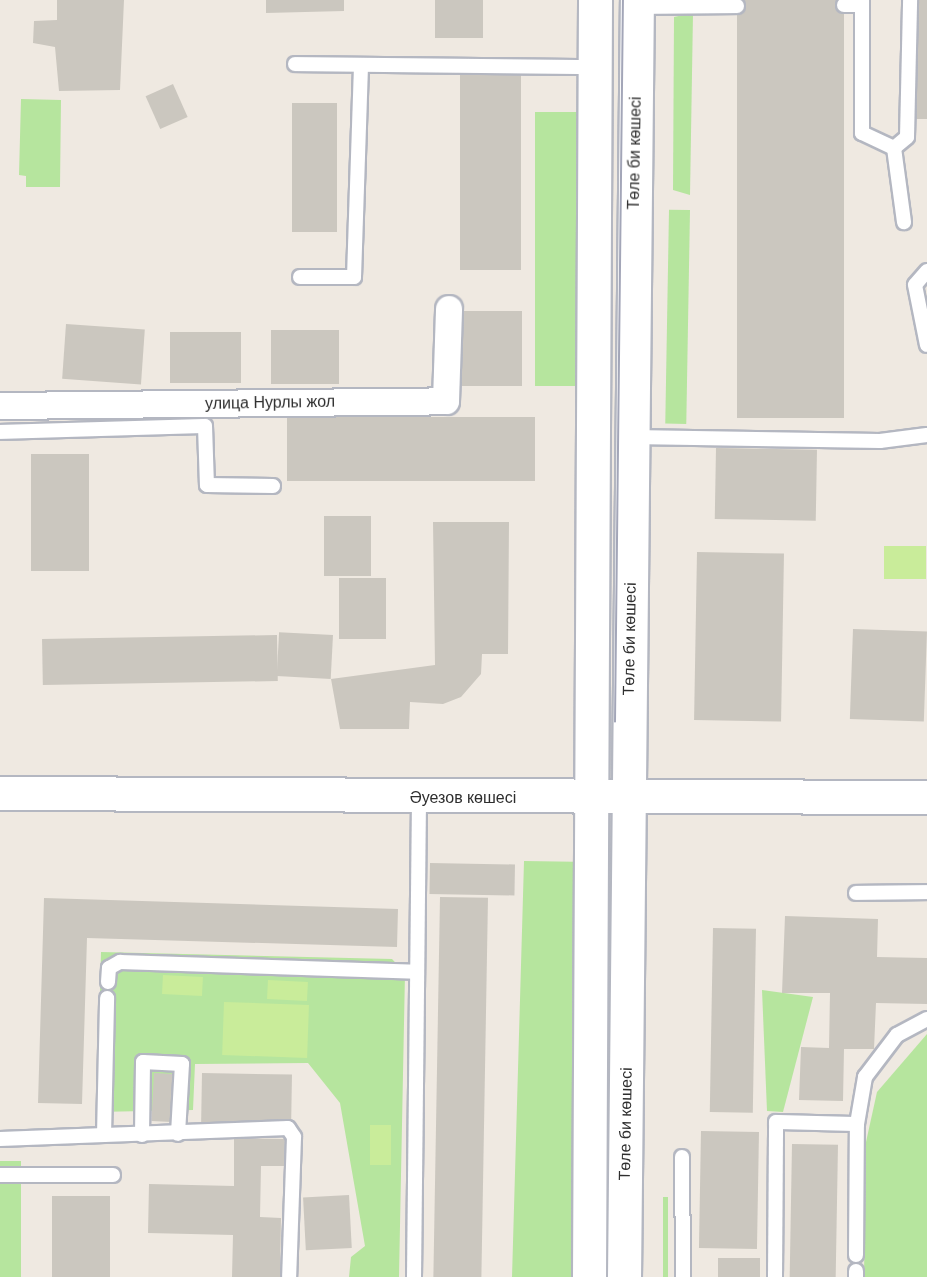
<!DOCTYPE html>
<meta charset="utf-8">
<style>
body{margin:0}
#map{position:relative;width:927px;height:1277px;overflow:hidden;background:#efe9e1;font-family:Helvetica,sans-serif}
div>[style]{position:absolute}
.green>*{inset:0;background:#b6e59e;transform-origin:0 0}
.pitch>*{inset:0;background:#c9ec9a;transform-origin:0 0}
.building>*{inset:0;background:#cbc7bf;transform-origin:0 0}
.roads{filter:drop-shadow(2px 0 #b4b7c1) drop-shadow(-2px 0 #b4b7c1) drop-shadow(0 2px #b4b7c1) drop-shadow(0 -2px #b4b7c1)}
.service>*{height:14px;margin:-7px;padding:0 7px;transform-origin:7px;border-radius:7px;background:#fff}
.minor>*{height:26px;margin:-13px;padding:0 13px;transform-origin:13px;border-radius:13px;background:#fff}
.secondary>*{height:33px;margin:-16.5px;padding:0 16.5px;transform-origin:16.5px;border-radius:16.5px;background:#fff}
.tram>*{height:1.5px;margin:-0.75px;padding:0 0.75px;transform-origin:0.75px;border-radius:0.75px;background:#a3a6b8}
span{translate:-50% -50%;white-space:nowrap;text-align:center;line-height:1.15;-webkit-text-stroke:5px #fff;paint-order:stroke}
.street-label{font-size:16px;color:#2e2e2e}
</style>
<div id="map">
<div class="green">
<div style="clip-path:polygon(693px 13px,690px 195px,673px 190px,674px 17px)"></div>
<div style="clip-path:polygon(21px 99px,61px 100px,60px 187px,26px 187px,26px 176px,19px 175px)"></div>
<div style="left:535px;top:112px;width:45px;height:274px"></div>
<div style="left:690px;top:210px;width:214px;height:21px;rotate:91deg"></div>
<div style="clip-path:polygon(524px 861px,591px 862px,591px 903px,574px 917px,572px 1007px,590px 1014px,590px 1116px,573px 1127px,572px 1277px,512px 1277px)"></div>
<div style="clip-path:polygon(101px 952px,392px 959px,405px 973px,399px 1277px,349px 1277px,351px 1257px,365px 1246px,340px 1103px,308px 1063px,195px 1064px,193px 1110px,97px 1112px)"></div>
<div style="clip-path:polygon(762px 990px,813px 997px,783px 1112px,767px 1111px)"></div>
<div style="clip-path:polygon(927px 1034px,927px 1277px,864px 1277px,866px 1142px,877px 1092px)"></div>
<div style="left:0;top:1161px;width:21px;height:116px"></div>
<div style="left:663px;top:1197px;width:5px;height:80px"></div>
</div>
<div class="pitch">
<div style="left:926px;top:546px;width:33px;height:42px;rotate:90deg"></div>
<div style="left:163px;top:975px;width:40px;height:19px;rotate:3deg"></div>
<div style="left:268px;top:980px;width:40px;height:19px;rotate:3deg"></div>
<div style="left:224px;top:1002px;width:85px;height:53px;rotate:2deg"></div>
<div style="left:370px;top:1125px;width:21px;height:40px"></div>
</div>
<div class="building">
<div style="clip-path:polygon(57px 0,124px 0,120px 90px,59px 91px,55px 47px,33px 43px,34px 21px,57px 20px)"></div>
<div style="clip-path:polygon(266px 0,344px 0,344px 11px,266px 13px)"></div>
<div style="left:435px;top:0;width:48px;height:38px"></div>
<div style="left:737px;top:0;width:107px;height:418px"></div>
<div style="left:916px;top:0;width:11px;height:119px"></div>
<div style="left:521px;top:75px;width:195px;height:61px;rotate:90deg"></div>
<div style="left:173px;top:84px;width:36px;height:30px;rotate:66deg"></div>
<div style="left:292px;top:103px;width:45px;height:129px"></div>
<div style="left:460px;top:311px;width:62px;height:75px"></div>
<div style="left:66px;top:324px;width:79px;height:55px;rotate:4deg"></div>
<div style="left:271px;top:330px;width:68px;height:54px"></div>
<div style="left:170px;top:332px;width:71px;height:51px"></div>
<div style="left:535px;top:417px;width:64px;height:248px;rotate:90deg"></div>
<div style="left:716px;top:448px;width:101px;height:71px;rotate:1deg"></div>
<div style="left:89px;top:454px;width:117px;height:58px;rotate:90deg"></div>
<div style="left:324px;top:516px;width:47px;height:60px"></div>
<div style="clip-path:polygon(433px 522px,509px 522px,508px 654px,482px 654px,481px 674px,461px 697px,443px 704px,410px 702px,409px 729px,340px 729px,331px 679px,435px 665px)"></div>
<div style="left:697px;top:552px;width:87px;height:168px;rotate:1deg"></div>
<div style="left:339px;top:578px;width:47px;height:61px"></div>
<div style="left:853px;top:629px;width:74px;height:90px;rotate:2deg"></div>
<div style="left:277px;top:635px;width:46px;height:235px;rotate:89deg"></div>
<div style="left:333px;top:635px;width:44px;height:54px;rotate:93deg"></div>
<div style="left:430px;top:863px;width:85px;height:31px;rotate:1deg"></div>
<div style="left:440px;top:897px;width:48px;height:380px;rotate:1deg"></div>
<div style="clip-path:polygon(44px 898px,398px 909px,397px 947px,87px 938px,82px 1104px,38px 1103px)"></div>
<div style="clip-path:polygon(785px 916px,878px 919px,877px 957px,927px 958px,927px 1004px,876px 1003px,874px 1049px,844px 1049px,843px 1101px,799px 1100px,801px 1047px,829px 1048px,830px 993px,782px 993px)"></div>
<div style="left:713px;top:928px;width:43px;height:184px;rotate:1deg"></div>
<div style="left:154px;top:1073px;width:20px;height:48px;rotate:3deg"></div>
<div style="left:202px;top:1073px;width:90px;height:49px;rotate:1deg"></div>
<div style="left:701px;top:1131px;width:58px;height:117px;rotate:1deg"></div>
<div style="clip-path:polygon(234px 1138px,285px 1139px,284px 1166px,261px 1166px,260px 1217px,281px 1218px,280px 1277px,232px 1277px,233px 1235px,148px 1233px,149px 1184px,234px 1186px)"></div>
<div style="left:792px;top:1144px;width:46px;height:133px;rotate:1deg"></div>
<div style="left:349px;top:1195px;width:53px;height:46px;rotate:87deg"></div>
<div style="left:52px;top:1196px;width:58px;height:81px"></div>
<div style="left:718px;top:1258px;width:42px;height:19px"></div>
</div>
<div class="roads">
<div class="service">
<div style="left:862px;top:0;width:133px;rotate:90deg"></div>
<div style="left:862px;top:133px;width:35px;rotate:25deg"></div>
<div style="left:894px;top:148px;width:17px;rotate:-40deg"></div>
<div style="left:907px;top:137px;width:137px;rotate:-88.7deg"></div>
<div style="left:844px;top:5px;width:18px"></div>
<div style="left:637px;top:7px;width:100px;rotate:-0.6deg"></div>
<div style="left:295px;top:64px;width:300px;rotate:0.6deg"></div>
<div style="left:894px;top:148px;width:75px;rotate:82.3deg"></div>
<div style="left:927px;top:271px;width:18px;rotate:131deg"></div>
<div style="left:915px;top:285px;width:61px;rotate:78.7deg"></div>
<div style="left:300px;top:277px;width:54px"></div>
<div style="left:354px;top:277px;width:212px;rotate:-88.1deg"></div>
<div style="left:0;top:432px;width:205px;rotate:-1.7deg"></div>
<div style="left:205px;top:426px;width:59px;rotate:88.1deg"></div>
<div style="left:207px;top:485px;width:66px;rotate:0.9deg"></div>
<div style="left:632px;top:437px;width:248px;rotate:0.9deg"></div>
<div style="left:880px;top:441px;width:47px;rotate:-7.3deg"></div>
<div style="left:856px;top:893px;width:71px;rotate:-0.8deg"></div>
<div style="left:108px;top:982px;width:14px;rotate:-86deg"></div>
<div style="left:109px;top:968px;width:13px;rotate:-29deg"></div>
<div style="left:120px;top:962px;width:296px;rotate:1.9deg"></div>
<div style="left:104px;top:1135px;width:137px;rotate:-88.7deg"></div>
<div style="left:142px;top:1135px;width:73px;rotate:-89.2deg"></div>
<div style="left:143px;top:1062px;width:39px;rotate:3deg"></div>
<div style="left:182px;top:1064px;width:70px;rotate:93.3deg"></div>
<div style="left:0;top:1139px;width:288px;rotate:-2.2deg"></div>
<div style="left:288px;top:1128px;width:11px;rotate:56deg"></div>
<div style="left:294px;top:1137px;width:140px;rotate:92deg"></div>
<div style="left:682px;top:1157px;width:120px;rotate:89.5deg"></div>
<div style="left:0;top:1175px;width:113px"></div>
<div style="left:856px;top:1255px;width:131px;rotate:-89.6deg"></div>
<div style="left:857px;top:1124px;width:48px;rotate:-80.3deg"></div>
<div style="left:865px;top:1077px;width:53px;rotate:-52.7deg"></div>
<div style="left:897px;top:1035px;width:34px;rotate:-28deg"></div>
<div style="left:414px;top:1277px;width:479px;rotate:-89.4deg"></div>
<div style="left:775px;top:1277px;width:155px;rotate:-89.6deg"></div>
<div style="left:776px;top:1122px;width:81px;rotate:1.4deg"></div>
<div style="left:856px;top:1277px;width:6px;rotate:-90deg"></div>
</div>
<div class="minor">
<div style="left:0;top:406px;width:446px;rotate:-0.6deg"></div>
<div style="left:446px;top:401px;width:92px;rotate:-88.1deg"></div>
</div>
<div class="secondary">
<div style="left:0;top:793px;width:927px;rotate:0.25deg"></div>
<div style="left:589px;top:1277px;width:1277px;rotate:-89.73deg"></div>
<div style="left:624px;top:1277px;width:1277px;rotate:-89.42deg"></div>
</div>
</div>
<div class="tram">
<div style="left:615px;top:722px;width:722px;rotate:-89.37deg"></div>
</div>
<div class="street-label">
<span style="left:635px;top:153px;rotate:-89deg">Төле би көшесі</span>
<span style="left:270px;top:403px;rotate:-1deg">улица Нурлы жол</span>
<span style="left:630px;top:639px;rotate:-89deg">Төле би көшесі</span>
<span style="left:463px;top:798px">Әуезов көшесі</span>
<span style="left:626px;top:1124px;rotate:-89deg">Төле би көшесі</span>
</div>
</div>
